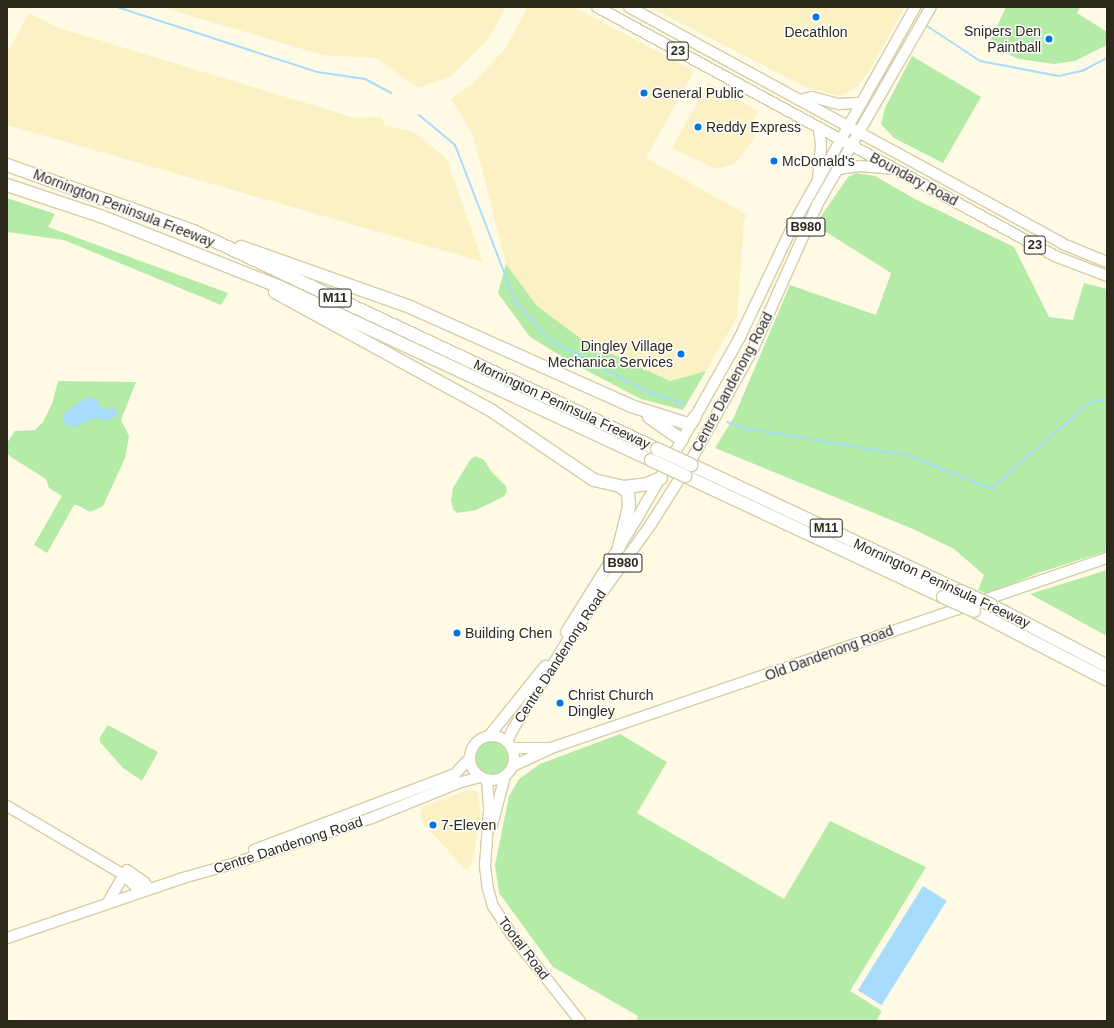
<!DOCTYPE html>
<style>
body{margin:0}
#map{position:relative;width:1114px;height:1028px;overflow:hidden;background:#fffae3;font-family:Arial,sans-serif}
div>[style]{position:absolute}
.built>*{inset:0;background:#fbf1c4}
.green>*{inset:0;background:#b3eba7}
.round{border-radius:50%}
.water>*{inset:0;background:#a7dcfd;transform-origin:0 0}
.stream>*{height:2px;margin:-1px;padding:0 1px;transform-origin:1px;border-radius:1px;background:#a7dcfd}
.roads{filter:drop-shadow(1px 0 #d5cda8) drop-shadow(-1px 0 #d5cda8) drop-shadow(0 1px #d5cda8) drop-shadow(0 -1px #d5cda8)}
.major>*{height:10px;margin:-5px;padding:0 5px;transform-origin:5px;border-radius:5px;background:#fff}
.major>.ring{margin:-5px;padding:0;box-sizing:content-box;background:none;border:10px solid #fff;border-radius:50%}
.highway>*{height:12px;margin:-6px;padding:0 6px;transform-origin:6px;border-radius:6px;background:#fff}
.bridges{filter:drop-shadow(1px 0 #d5cda8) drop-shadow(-1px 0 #d5cda8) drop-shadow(0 1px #d5cda8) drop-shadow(0 -1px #d5cda8)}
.highway-bridge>*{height:12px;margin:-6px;padding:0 6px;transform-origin:6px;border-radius:6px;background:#fff}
.dots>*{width:11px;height:11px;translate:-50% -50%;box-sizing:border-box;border:2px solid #fff;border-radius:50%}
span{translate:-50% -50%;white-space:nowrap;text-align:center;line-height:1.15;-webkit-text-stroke:3px #fff;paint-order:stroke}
.shield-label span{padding:1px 3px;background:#fff;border:1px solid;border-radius:3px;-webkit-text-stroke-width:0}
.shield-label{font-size:13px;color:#2c281a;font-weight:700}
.poi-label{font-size:14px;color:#2c281a}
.right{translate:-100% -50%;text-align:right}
.left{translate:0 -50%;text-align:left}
.street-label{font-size:14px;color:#2c281a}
.frame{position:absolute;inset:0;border:8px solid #2c281a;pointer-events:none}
</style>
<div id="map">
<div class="built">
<div style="clip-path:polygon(161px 7px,506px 7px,489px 38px,450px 77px,418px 88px,376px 58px,322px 55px)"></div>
<div style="clip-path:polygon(528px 7px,574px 7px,694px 71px,646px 158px,747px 215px,744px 220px,737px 317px,706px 371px,670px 381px,584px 341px,537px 306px,506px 264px,473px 135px,451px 99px,472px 84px,505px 49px)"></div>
<div style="clip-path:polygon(650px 7px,905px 7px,867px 74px,857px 87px,841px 96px,807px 88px)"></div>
<div style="clip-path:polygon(29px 13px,59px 28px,355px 118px,382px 117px,384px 125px,414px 132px,446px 158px,483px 262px,7px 125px,7px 53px)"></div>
<div style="clip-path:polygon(708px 83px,758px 111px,751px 129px,756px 136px,735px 164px,716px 169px,672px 148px)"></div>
<div style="clip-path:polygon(467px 790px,477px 791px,481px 813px,472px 864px,466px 870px,422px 822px,420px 814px,423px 807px)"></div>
</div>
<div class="green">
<div style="clip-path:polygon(1006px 7px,1080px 7px,1077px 13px,1107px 32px,1107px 45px,1075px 61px,1054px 64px,1019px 59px,988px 46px)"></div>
<div style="clip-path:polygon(912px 56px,981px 97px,943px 163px,894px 138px,881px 124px,885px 108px)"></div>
<div style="clip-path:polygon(856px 173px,875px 176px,913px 198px,1014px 247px,1049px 317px,1073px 320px,1084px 283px,1107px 289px,1107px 551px,1038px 573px,988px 594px,978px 590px,984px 575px,954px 549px,913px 529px,715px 448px,734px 417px,790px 285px,876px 315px,891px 273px,815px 225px,848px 177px)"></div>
<div style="clip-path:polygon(7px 198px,55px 214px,48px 227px,228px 293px,221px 305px,64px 240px,7px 232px)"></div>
<div style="clip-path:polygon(506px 264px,537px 306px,584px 341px,670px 381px,706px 371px,683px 410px,641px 399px,576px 365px,530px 337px,498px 293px)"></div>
<div style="clip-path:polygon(58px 381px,136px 382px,121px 420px,129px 436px,125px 458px,103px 506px,90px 512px,77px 505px,74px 505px,47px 553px,34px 545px,62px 496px,49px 488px,46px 479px,11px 457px,7px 453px,7px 443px,15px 431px,35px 430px,43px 422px,52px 404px)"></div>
<div style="clip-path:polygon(475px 456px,484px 460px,491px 471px,506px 486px,507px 492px,503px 497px,476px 510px,457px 513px,453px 509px,451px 501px,453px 488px,470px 460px)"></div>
<div style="clip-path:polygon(1107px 570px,1107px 636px,1030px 594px)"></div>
<div style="clip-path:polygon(108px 725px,158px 752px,142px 781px,123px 768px,100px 742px,100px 737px)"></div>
<div style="clip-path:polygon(620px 734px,667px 762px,637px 813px,784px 899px,830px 821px,926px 867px,850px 991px,882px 1011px,876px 1021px,636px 1021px,638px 1016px,553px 967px,499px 893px,495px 865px,509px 796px,519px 779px,540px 764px)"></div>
<div class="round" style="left:474px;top:740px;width:36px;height:36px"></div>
</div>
<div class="water">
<div style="clip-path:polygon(87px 397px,95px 399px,103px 409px,116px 408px,118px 414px,108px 421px,94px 418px,76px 427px,66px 425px,63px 420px,65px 412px)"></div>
<div style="left:923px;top:886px;width:28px;height:123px;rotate:32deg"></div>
</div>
<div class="stream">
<div style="left:117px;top:7px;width:210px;rotate:18deg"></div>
<div style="left:317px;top:72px;width:49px;rotate:8.3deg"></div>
<div style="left:365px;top:79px;width:30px;rotate:28deg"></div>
<div style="left:927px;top:26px;width:64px;rotate:33.4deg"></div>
<div style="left:980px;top:61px;width:80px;rotate:10.8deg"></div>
<div style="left:1059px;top:76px;width:26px;rotate:-13deg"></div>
<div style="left:1084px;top:70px;width:26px;rotate:-28deg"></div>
<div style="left:419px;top:115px;width:47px;rotate:39.8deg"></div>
<div style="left:455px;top:145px;width:169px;rotate:68.9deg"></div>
<div style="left:516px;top:303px;width:50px;rotate:47.4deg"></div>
<div style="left:550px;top:340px;width:111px;rotate:28deg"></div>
<div style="left:648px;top:392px;width:38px;rotate:18deg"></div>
<div style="left:727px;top:422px;width:18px;rotate:19deg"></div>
<div style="left:744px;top:428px;width:169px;rotate:9.5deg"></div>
<div style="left:911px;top:456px;width:87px;rotate:22.4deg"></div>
<div style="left:991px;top:489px;width:130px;rotate:-41.3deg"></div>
<div style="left:1089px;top:403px;width:18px;rotate:-13deg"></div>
</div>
<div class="roads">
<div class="major">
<div style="left:597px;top:7px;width:521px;rotate:28.53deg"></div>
<div style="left:1055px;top:256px;width:56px;rotate:21deg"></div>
<div style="left:629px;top:7px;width:494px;rotate:28.6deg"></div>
<div style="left:1063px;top:244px;width:48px;rotate:22.2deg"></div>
<div style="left:799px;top:100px;width:13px;rotate:-13deg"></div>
<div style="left:812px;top:97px;width:28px;rotate:15deg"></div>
<div style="left:839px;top:104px;width:22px;rotate:-3deg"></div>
<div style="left:838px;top:169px;width:22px;rotate:-8deg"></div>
<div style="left:860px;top:166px;width:33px;rotate:5deg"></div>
<div style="left:818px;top:180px;width:36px;rotate:-85deg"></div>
<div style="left:821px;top:144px;width:15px;rotate:-98deg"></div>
<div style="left:566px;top:632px;width:132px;rotate:-58deg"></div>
<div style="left:636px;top:520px;width:92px;rotate:-60.1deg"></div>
<div style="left:682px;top:440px;width:116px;rotate:-60.6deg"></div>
<div style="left:739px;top:339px;width:128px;rotate:-64.6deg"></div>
<div style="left:794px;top:223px;width:248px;rotate:-60.7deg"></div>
<div style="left:489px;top:736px;width:90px;rotate:-51.3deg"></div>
<div class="ring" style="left:470px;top:736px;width:34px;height:34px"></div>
<div style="left:507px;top:742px;width:14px;rotate:-65deg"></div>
<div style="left:513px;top:729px;width:105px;rotate:-58.3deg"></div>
<div style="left:568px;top:640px;width:143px;rotate:-54.4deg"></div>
<div style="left:651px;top:524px;width:71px;rotate:-57.7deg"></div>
<div style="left:689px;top:464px;width:132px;rotate:-60.9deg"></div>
<div style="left:753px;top:349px;width:158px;rotate:-66deg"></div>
<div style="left:817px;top:205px;width:228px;rotate:-60.1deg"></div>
<div style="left:512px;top:748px;width:39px"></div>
<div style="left:551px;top:748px;width:588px;rotate:-18.87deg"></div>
<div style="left:513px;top:766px;width:40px;rotate:-25deg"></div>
<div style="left:487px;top:779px;width:32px;rotate:86deg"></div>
<div style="left:489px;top:811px;width:55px;rotate:94.2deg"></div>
<div style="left:485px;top:866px;width:23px;rotate:83deg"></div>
<div style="left:488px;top:889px;width:18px;rotate:74deg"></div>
<div style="left:493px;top:906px;width:33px;rotate:57deg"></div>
<div style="left:511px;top:934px;width:111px;rotate:51.6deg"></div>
<div style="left:7px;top:806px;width:136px;rotate:30.5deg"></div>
<div style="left:124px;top:875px;width:24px;rotate:45deg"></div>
<div style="left:492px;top:825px;width:51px;rotate:-75.1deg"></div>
<div style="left:254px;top:850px;width:215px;rotate:-20.7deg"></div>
<div style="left:455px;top:774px;width:22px;rotate:-47deg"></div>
<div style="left:127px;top:870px;width:21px;rotate:35deg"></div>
<div style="left:144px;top:882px;width:9px;rotate:54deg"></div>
<div style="left:107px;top:904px;width:34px;rotate:-60deg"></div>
<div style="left:7px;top:938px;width:186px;rotate:-18.8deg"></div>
<div style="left:183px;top:878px;width:51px;rotate:-15.9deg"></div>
<div style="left:232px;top:864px;width:144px;rotate:-18.2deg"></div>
<div style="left:369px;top:819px;width:96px;rotate:-22deg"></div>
<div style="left:458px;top:783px;width:24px;rotate:-15deg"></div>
</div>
<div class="highway">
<div style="left:7px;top:165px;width:195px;rotate:19.5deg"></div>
<div style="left:191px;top:230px;width:515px;rotate:25.17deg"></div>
<div style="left:7px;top:185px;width:101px;rotate:18.4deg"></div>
<div style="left:103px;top:217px;width:190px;rotate:21.6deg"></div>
<div style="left:280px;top:287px;width:409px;rotate:25deg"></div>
<div style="left:241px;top:247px;width:179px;rotate:19.5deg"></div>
<div style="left:410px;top:307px;width:242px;rotate:24.1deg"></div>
<div style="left:631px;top:406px;width:57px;rotate:17.5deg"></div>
<div style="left:685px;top:423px;width:6px"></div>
<div style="left:691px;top:423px;width:7px;rotate:-56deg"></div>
<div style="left:275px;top:292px;width:247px;rotate:28.7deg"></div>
<div style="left:492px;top:411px;width:123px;rotate:34.1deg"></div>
<div style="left:594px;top:480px;width:31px;rotate:13deg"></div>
<div style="left:624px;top:487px;width:23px;rotate:-7deg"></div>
<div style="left:647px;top:484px;width:15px;rotate:-23deg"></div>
<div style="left:649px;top:417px;width:40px;rotate:34.9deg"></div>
<div style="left:692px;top:465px;width:296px;rotate:25.2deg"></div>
<div style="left:685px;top:476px;width:285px;rotate:25.1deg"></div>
<div style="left:619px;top:547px;width:41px;rotate:-76deg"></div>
<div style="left:629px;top:507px;width:14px;rotate:-94deg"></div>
<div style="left:628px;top:493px;width:9px;rotate:-139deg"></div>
<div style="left:991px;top:605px;width:131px;rotate:27.7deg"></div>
<div style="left:974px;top:611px;width:150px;rotate:27.4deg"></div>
</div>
</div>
<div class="bridges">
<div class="highway-bridge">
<div style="left:657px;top:449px;width:38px;rotate:25deg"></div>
<div style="left:651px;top:460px;width:38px;rotate:25deg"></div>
<div style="left:960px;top:591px;width:34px;rotate:24deg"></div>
<div style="left:943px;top:597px;width:34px;rotate:24deg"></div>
</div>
</div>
<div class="dots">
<div style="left:816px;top:17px;background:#0076dd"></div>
<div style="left:1049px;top:39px;background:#0076dd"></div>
<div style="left:644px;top:93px;background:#0076dd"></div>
<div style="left:698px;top:127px;background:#0076dd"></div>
<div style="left:774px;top:161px;background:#0076dd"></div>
<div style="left:681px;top:354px;background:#0076dd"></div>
<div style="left:457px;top:633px;background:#0076dd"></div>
<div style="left:560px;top:703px;background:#0076dd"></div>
<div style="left:433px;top:825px;background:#0076dd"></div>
</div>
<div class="shield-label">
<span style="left:678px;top:51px">23</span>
<span style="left:806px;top:227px">B980</span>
<span style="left:1035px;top:245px">23</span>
<span style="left:335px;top:298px">M11</span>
<span style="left:826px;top:528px">M11</span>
<span style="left:623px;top:563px">B980</span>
</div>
<div class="poi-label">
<span class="right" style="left:1041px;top:39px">Snipers Den<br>Paintball</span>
<span style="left:816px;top:32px">Decathlon</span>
<span class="left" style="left:652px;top:93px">General Public</span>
<span class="left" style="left:706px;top:127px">Reddy Express</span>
<span class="left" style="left:782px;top:161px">McDonald's</span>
<span class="right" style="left:673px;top:354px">Dingley Village<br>Mechanica Services</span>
<span class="left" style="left:465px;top:633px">Building Chen</span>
<span class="left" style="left:568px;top:703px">Christ Church<br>Dingley</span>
<span class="left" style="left:441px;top:825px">7-Eleven</span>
</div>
<div class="street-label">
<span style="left:914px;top:179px;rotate:28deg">Boundary Road</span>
<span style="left:124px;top:208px;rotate:21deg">Mornington Peninsula Freeway</span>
<span style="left:732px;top:382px;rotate:-62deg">Centre Dandenong Road</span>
<span style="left:562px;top:404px;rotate:25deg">Mornington Peninsula Freeway</span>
<span style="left:942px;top:583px;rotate:25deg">Mornington Peninsula Freeway</span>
<span style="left:829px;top:653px;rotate:-20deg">Old Dandenong Road</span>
<span style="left:560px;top:656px;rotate:-57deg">Centre Dandenong Road</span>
<span style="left:288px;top:845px;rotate:-18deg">Centre Dandenong Road</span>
<span style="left:524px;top:948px;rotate:53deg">Tootal Road</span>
</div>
<div class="frame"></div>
</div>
